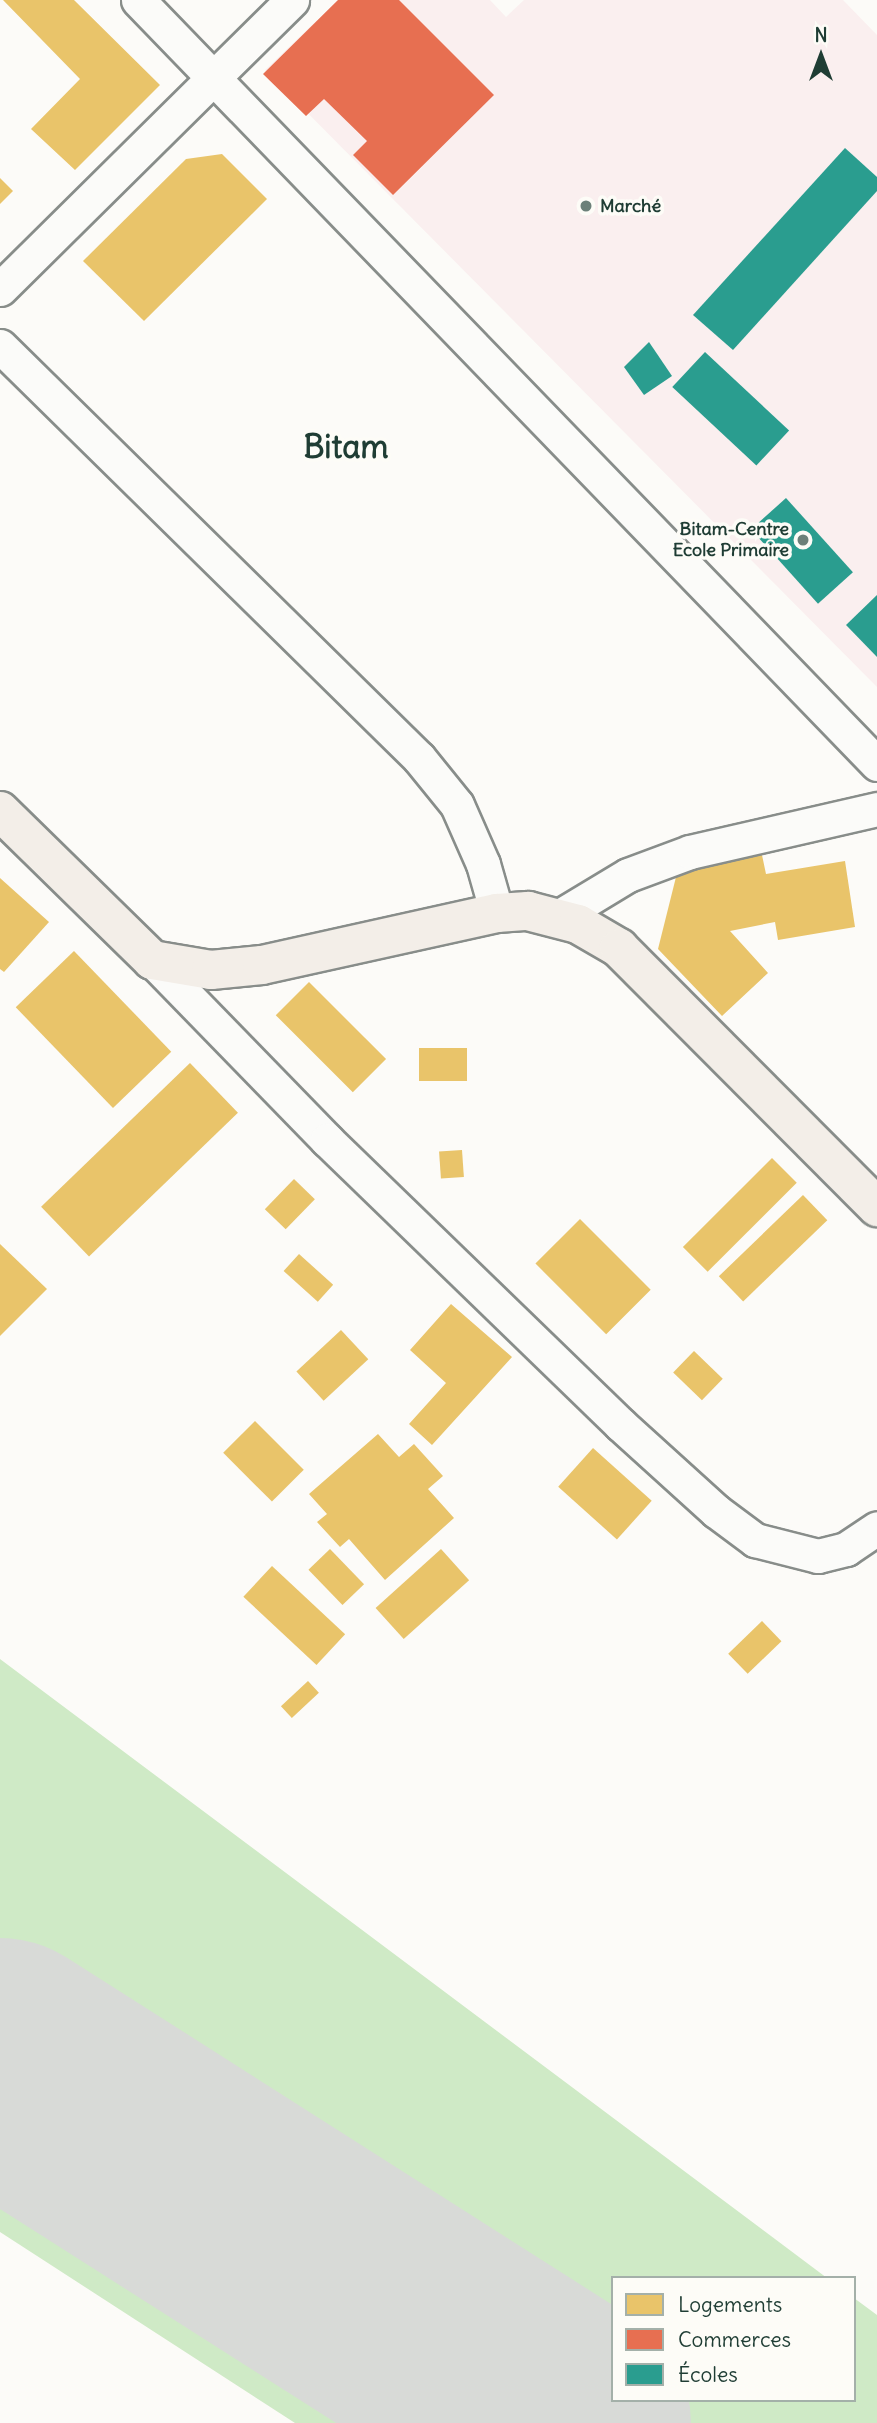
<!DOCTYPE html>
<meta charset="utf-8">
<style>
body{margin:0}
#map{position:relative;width:877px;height:2423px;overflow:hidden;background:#fcfbf8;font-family:Delius,sans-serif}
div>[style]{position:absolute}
.built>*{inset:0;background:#faefef}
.green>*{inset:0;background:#cfeac6}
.homes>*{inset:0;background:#e9c46a;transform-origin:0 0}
.shops>*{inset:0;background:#e76f51}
.schools>*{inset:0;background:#2a9d8f;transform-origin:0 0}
.runway>*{height:248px;margin:-124px;padding:0 124px;transform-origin:124px;border-radius:124px;background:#d8dad7}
.roads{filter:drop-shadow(2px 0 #888d8a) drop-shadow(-2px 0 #888d8a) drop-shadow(0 2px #888d8a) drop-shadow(0 -2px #888d8a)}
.street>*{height:33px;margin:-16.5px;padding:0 16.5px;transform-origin:16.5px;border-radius:16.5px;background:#fbfbf9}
.highway>*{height:38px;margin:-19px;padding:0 19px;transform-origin:19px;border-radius:19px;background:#f3eee8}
.dots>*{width:19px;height:19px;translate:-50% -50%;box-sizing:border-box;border:4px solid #fdfcf7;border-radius:50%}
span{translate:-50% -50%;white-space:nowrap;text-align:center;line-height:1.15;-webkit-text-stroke:7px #fdfcf7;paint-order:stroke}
.poi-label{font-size:18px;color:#1f3d34;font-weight:700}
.left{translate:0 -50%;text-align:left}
.right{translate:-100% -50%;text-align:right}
.town-label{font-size:32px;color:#1f3d34;font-weight:700}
.legend{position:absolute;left:611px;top:2276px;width:245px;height:126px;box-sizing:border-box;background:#fdfcf7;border:2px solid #a4b0a9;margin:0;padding:9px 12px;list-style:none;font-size:21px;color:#1f3d34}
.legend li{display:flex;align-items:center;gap:14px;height:35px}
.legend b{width:35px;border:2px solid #a4b0a9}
.north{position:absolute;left:786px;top:21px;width:70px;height:70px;-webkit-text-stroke:5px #fdfcf7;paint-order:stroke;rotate:0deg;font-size:19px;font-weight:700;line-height:28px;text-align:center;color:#1f3d34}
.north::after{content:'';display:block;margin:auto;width:24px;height:32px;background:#1f3d34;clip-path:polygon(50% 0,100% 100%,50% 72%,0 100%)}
</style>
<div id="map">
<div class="built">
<div style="clip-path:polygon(338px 0,490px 0,506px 17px,524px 0,843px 0,877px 35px,877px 687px,265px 70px)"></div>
</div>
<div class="green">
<div style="clip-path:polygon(0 1659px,827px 2278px,613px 2278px,613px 2400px,854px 2400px,854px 2298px,877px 2315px,877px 2423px,295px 2423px,0 2232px)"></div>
</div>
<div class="homes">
<div style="clip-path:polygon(3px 0,74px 0,160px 85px,75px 170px,31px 129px,80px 79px)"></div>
<div style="clip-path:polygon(222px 154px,267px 199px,144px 321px,83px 261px,186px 159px)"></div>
<div style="clip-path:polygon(0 178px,13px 191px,0 204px)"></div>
<div style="clip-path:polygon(762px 855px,766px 874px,845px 861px,855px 927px,778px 940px,775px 922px,730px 931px,768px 973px,722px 1016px,658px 949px,677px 873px)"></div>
<div style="clip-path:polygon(0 878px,49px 922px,4px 972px,0 969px)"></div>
<div style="left:74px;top:951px;width:140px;height:81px;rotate:46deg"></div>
<div style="left:309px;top:982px;width:109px;height:47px;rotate:45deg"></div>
<div style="left:467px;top:1048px;width:33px;height:48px;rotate:90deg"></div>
<div style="left:190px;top:1063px;width:69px;height:207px;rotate:46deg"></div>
<div style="left:462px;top:1150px;width:27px;height:23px;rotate:86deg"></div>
<div style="left:772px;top:1158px;width:35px;height:126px;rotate:45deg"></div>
<div style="left:294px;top:1179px;width:29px;height:42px;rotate:44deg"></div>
<div style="left:803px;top:1195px;width:35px;height:117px;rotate:46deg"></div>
<div style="left:580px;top:1219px;width:100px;height:63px;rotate:45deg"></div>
<div style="clip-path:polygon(0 1244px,47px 1289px,0 1336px)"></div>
<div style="left:299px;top:1254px;width:46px;height:23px;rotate:42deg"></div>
<div style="clip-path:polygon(451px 1304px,512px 1357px,432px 1445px,409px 1424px,446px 1383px,410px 1350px)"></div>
<div style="left:341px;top:1330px;width:40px;height:61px;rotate:47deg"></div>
<div style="left:694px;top:1351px;width:40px;height:30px;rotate:44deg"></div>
<div style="left:255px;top:1421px;width:69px;height:45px;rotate:45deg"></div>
<div style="clip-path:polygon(378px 1434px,399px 1457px,414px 1444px,443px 1476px,428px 1489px,454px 1518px,385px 1580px,349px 1539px,340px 1547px,317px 1522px,327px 1514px,309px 1494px)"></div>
<div style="left:593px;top:1448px;width:79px;height:52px;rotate:42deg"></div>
<div style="left:330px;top:1549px;width:49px;height:30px;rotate:46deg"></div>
<div style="left:441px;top:1549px;width:42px;height:88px;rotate:48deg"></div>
<div style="left:272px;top:1566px;width:100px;height:42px;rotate:43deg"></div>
<div style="left:762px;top:1621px;width:28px;height:47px;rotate:46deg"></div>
<div style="left:308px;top:1681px;width:16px;height:37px;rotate:47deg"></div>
</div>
<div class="shops">
<div style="clip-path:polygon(338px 0,399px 0,494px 95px,393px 195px,353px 155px,367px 141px,324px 99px,306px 116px,263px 74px)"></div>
</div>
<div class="schools">
<div style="clip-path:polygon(845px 148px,877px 177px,877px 191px,733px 350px,693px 315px)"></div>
<div style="clip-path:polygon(649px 342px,672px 376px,644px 395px,624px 367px)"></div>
<div style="left:705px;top:352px;width:115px;height:48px;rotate:43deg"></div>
<div style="left:786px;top:498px;width:100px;height:47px;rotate:48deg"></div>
<div style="clip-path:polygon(877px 595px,877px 657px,846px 625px)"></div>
</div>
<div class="runway">
<div style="left:0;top:2062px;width:672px;rotate:32.48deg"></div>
</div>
<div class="roads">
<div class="street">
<div style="left:138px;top:0;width:1063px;rotate:45.95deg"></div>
<div style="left:0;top:289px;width:411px;rotate:-44.7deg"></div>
<div style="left:0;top:346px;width:588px;rotate:44.52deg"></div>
<div style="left:419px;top:758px;width:60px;rotate:51deg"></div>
<div style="left:457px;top:805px;width:64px;rotate:66.2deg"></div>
<div style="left:483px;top:864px;width:51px;rotate:74.1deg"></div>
<div style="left:560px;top:916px;width:79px;rotate:-31.1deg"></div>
<div style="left:628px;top:875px;width:66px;rotate:-20.4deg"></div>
<div style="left:690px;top:852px;width:192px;rotate:-12.9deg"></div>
<div style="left:152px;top:960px;width:251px;rotate:45.8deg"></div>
<div style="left:327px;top:1140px;width:408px;rotate:44.1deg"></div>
<div style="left:620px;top:1424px;width:130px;rotate:42.2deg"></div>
<div style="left:716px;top:1511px;width:49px;rotate:36.6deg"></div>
<div style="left:755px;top:1540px;width:65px;rotate:14.3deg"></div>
<div style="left:818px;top:1556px;width:29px;rotate:-14deg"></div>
<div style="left:846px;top:1549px;width:37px;rotate:-34deg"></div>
</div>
<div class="highway">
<div style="left:0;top:811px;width:213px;rotate:44.4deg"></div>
<div style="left:152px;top:960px;width:60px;rotate:9.6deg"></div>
<div style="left:211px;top:970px;width:51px;rotate:-5.6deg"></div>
<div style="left:262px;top:965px;width:241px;rotate:-12.5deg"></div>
<div style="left:497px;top:913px;width:31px;rotate:-4deg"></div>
<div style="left:528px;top:911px;width:52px;rotate:14.6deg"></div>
<div style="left:578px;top:924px;width:48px;rotate:30.3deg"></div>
<div style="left:619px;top:948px;width:366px;rotate:45.1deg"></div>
</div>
</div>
<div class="dots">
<div style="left:586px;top:206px;background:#6c8079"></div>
<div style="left:803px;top:540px;background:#6c8079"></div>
</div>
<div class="poi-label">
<span class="left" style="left:600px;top:206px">Marché</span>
<span class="right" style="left:789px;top:540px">Bitam-Centre<br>Ecole Primaire</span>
</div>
<div class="town-label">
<span style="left:346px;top:447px">Bitam</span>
</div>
<ul class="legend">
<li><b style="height:19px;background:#e9c46a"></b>Logements</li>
<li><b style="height:19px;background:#e76f51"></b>Commerces</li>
<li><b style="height:19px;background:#2a9d8f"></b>Écoles</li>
</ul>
<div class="north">N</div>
</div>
